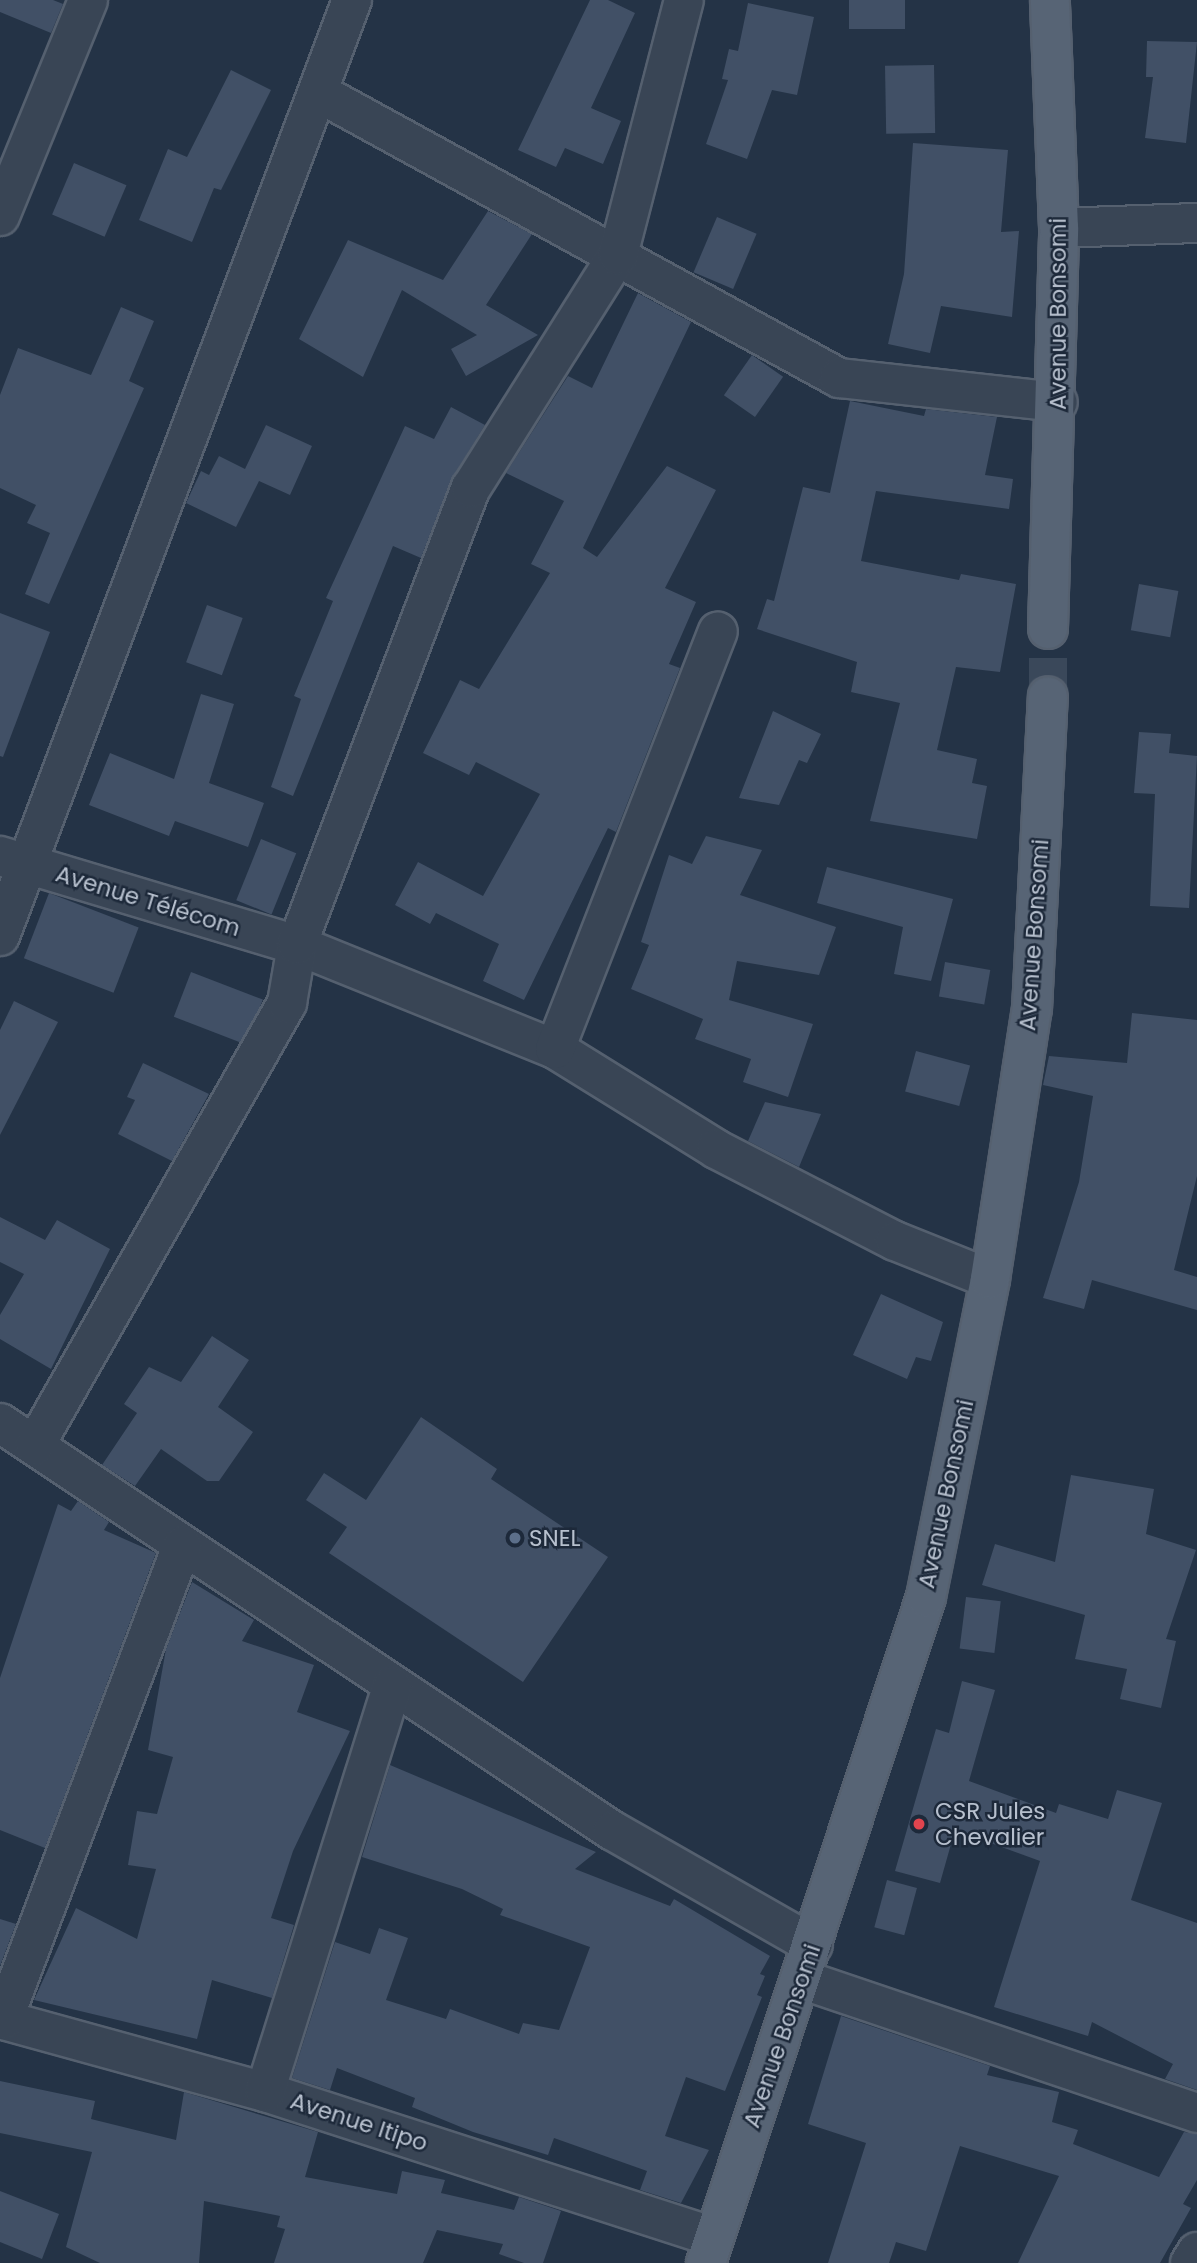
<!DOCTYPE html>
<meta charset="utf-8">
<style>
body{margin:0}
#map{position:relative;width:1197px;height:2263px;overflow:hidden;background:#243346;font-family:Poppins,sans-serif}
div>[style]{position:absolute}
.building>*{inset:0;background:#415066;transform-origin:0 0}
.major-tunnel>*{height:38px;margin-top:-19px;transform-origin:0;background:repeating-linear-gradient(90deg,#3a485a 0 38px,transparent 0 57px)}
.roads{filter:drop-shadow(2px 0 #55606f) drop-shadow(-2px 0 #55606f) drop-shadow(0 2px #55606f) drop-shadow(0 -2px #55606f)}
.minor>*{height:38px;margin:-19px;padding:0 19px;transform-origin:19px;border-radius:19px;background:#394555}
.major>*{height:38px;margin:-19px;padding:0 19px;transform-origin:19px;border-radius:19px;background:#576475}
.dots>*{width:19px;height:19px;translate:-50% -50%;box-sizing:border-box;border:4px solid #1d293a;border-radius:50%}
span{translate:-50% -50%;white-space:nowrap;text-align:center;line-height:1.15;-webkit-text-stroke:5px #1d293a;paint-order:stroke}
.street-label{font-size:23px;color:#b7c0ce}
.poi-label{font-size:23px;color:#b7c0ce}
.left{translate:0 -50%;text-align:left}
</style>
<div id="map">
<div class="building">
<div style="clip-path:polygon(0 0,53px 0,63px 4px,51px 33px,0 12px)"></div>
<div style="clip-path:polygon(590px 0,608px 0,635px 13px,591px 108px,621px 121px,603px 164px,565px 148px,556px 167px,518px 150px)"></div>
<div style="left:849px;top:0;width:56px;height:29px"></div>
<div style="clip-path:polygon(748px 3px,814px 17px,797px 95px,772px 90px,747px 159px,706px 144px,728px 80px,722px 79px,729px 49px,738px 51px)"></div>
<div style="clip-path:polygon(1147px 41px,1197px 42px,1186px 143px,1145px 138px,1153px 77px,1146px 77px)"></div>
<div style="left:934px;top:65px;width:68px;height:49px;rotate:89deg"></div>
<div style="clip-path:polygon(231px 70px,271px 90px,221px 190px,214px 188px,192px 242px,139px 220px,168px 149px,187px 157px)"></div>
<div style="clip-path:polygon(913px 143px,1008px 150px,1001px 232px,1019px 231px,1012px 317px,941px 306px,930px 353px,888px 344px,904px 274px)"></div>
<div style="left:74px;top:163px;width:57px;height:56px;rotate:23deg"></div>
<div style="clip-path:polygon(488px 211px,532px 234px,486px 305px,538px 335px,466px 376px,451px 349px,477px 335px,402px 290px,363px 377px,299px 339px,348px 240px,443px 280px)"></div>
<div style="left:717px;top:217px;width:43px;height:60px;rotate:23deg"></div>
<div style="clip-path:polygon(638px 293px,691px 322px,583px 548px,597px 557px,667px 466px,716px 490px,665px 588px,696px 602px,669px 664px,680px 668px,616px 832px,608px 828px,524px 1000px,483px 981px,499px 944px,436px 913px,430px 924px,395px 905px,418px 862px,483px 896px,540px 794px,476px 762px,469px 775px,423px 753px,460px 680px,479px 689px,550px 573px,531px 564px,564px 501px,506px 473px,568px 376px,592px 388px)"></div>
<div style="clip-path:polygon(121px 307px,154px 321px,129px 381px,144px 388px,49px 604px,25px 594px,50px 533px,27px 523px,36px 505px,0 488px,0 395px,18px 348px,91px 375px)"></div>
<div style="left:752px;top:355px;width:38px;height:49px;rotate:35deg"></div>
<div style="clip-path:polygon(850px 401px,924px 416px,926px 409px,997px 417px,985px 475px,1013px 479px,1009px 509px,876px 491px,861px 561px,959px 580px,961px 574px,1016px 584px,1000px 672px,956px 667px,937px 750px,977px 759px,972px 783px,987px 786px,977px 839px,870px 821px,900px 703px,851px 692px,857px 662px,757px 629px,767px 599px,774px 601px,803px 487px,830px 493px)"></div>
<div style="clip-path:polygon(451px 407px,485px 425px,451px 480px,421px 558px,393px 546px,293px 796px,271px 787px,301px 699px,294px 696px,333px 601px,326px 598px,405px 426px,434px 439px)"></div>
<div style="clip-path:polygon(266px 425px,312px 446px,290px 495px,259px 481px,236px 527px,186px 503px,201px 471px,209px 475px,219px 456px,245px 469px)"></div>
<div style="left:1139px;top:584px;width:40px;height:47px;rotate:10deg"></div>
<div style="left:207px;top:605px;width:38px;height:61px;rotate:20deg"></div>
<div style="clip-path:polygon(0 613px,50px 632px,3px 757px,0 756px)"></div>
<div style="clip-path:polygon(201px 694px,234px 704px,209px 783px,264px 803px,248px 847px,175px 821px,169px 836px,89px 805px,110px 753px,174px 779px)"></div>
<div style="clip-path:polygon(773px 711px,821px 734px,807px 763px,799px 760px,779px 805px,739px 798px)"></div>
<div style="clip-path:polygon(1139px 732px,1171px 734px,1169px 753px,1197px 756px,1189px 908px,1150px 906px,1155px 794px,1134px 793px)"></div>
<div style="clip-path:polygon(706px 836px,762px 850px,740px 895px,836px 927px,819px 975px,737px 961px,729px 1000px,813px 1024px,788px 1097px,743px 1082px,751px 1059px,695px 1039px,703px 1019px,631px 989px,649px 945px,641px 942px,669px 855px,692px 864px)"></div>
<div style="left:261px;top:839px;width:38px;height:66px;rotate:22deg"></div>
<div style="clip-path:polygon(827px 867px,953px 899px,931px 981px,894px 974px,903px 927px,817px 903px)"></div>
<div style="left:49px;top:893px;width:96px;height:70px;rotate:21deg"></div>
<div style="left:945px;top:962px;width:46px;height:35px;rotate:10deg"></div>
<div style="left:191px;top:972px;width:77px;height:48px;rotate:21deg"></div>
<div style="clip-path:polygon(14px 1001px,58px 1022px,0 1135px,0 1030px)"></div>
<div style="clip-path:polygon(1132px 1013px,1197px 1020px,1197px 1176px,1174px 1270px,1197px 1277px,1197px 1310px,1092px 1280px,1084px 1309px,1043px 1298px,1079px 1182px,1093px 1096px,1043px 1085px,1049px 1056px,1127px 1063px)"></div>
<div style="left:916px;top:1051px;width:56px;height:42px;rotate:15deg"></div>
<div style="clip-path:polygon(143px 1063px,209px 1094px,172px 1161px,118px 1134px,135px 1100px,127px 1097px)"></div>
<div style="clip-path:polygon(765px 1102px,821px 1114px,799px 1167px,748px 1141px)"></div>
<div style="clip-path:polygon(0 1217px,45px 1240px,57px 1220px,110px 1249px,51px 1369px,0 1339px,0 1315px,24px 1274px,0 1262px)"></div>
<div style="clip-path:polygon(881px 1294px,943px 1322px,931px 1361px,916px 1357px,907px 1379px,853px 1355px)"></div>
<div style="clip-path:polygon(212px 1336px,249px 1360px,218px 1407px,253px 1432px,219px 1481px,207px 1481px,161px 1449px,135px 1486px,102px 1465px,137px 1413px,124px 1404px,149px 1367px,181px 1382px)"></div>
<div style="clip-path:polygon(421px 1417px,497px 1469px,491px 1479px,608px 1557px,523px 1682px,329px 1553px,347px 1527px,306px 1500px,324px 1473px,366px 1500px)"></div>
<div style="clip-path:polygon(1071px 1475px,1154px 1489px,1146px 1534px,1196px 1550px,1166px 1639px,1176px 1641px,1161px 1708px,1120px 1699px,1127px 1669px,1075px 1659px,1085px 1615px,982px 1585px,995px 1544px,1055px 1562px)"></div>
<div style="clip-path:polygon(78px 1501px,109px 1522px,104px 1530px,156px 1553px,45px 1848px,0 1830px,0 1678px,58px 1504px,71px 1511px)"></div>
<div style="clip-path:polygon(192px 1582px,254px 1620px,242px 1641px,314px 1665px,297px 1712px,350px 1731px,293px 1851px,271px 1918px,294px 1925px,272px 1998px,212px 1980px,197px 2039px,34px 2000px,76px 1908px,137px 1939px,156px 1869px,128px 1865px,137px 1811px,157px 1814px,173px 1757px,148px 1750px,166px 1649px)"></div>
<div style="left:966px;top:1597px;width:35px;height:52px;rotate:7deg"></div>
<div style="clip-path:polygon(962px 1681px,995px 1690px,969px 1781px,1056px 1813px,1059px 1804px,1108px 1819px,1117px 1790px,1162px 1803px,1131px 1900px,1197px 1923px,1197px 2090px,1165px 2079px,1173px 2064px,1092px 2022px,1088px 2036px,994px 2007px,1040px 1861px,955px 1830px,940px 1883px,895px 1871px,936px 1729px,949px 1733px)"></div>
<div style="clip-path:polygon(390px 1765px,596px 1852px,575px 1869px,670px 1906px,674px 1899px,770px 1956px,760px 1974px,765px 1976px,757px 1995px,762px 1997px,725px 2091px,686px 2077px,665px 2136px,709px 2150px,681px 2203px,640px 2190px,647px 2171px,554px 2138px,548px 2155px,473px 2132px,412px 2107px,415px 2098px,337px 2068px,330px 2090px,292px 2078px,335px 1942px,370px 1954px,379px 1928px,408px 1938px,386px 2000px,446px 2019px,450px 2009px,519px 2034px,523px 2023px,559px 2030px,590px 1947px,500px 1915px,503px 1909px,462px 1889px,362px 1857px)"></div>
<div style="left:887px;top:1880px;width:31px;height:49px;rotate:15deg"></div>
<div style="clip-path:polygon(0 1919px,16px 1924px,0 1966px)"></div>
<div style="clip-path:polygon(841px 2016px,990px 2066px,987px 2075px,1059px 2092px,1052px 2122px,1078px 2130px,1073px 2144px,1159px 2177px,1184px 2132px,1197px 2134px,1197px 2180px,1183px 2204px,1191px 2208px,1160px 2263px,1018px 2263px,1059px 2176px,960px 2146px,926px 2251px,896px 2242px,889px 2263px,828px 2263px,866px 2143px,808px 2124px)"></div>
<div style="clip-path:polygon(0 2081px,95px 2101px,91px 2119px,176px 2140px,184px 2092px,318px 2132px,305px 2177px,397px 2194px,402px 2171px,445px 2180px,441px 2193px,514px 2210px,519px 2197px,561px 2211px,543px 2263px,524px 2263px,499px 2254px,503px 2244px,437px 2230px,423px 2263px,274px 2263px,285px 2229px,277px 2227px,280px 2216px,204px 2201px,199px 2263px,100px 2263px,66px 2247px,92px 2152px,0 2133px)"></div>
<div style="clip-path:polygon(0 2191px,59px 2214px,42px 2259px,0 2242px)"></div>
</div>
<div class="major-tunnel">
<div style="left:1048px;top:696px;width:67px;rotate:-90deg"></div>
</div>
<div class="roads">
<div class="minor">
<div style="left:321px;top:94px;width:591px;rotate:28.73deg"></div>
<div style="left:839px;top:378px;width:220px;rotate:6.3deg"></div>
<div style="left:0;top:216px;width:233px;rotate:-67.8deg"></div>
<div style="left:1059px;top:228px;width:138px;rotate:-2.1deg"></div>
<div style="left:0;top:856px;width:310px;rotate:16.7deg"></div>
<div style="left:297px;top:945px;width:278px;rotate:22deg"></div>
<div style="left:555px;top:1049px;width:190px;rotate:31.8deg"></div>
<div style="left:716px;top:1149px;width:201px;rotate:27.2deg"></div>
<div style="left:895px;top:1241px;width:102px;rotate:21.8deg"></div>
<div style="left:0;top:936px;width:1000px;rotate:-69.39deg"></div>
<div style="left:555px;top:1049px;width:448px;rotate:-68.7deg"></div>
<div style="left:0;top:1423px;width:736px;rotate:33.65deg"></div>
<div style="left:613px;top:1831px;width:230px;rotate:29.7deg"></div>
<div style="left:35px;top:1445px;width:509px;rotate:-60.31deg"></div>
<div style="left:287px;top:1003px;width:59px;rotate:-80.2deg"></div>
<div style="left:297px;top:945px;width:489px;rotate:-69.2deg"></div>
<div style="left:471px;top:488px;width:275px;rotate:-57.8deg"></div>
<div style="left:618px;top:255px;width:263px;rotate:-75.5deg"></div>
<div style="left:801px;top:1979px;width:418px;rotate:18.7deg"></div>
<div style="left:0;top:2019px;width:275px;rotate:15.4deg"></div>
<div style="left:265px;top:2092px;width:472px;rotate:17.9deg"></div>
<div style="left:3px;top:2020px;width:507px;rotate:-69.31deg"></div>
<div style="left:265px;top:2092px;width:425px;rotate:-72.6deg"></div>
<div style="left:1190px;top:2263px;width:13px;rotate:-58deg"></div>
</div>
<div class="major">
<div style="left:1048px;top:629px;width:401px;rotate:-88.4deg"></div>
<div style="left:1059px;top:228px;width:228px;rotate:-92.3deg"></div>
<div style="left:706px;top:2263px;width:701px;rotate:-71.72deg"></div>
<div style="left:926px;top:1597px;width:324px;rotate:-78.6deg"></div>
<div style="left:990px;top:1279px;width:273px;rotate:-81.2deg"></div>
<div style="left:1032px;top:1009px;width:313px;rotate:-87.1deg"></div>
</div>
</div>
<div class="dots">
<div style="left:515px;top:1538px;background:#5c6f8a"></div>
<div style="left:919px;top:1824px;background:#e0444e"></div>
</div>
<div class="street-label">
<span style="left:1058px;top:314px;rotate:-90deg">Avenue Bonsomi</span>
<span style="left:148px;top:901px;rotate:17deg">Avenue Télécom</span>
<span style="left:1034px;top:935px;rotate:-86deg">Avenue Bonsomi</span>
<span style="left:946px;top:1494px;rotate:-78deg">Avenue Bonsomi</span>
<span style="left:782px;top:2036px;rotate:-71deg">Avenue Bonsomi</span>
<span style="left:359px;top:2122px;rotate:18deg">Avenue Itipo</span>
</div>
<div class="poi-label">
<span class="left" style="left:529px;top:1538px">SNEL</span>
<span class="left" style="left:935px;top:1824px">CSR Jules<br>Chevalier</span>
</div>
</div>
